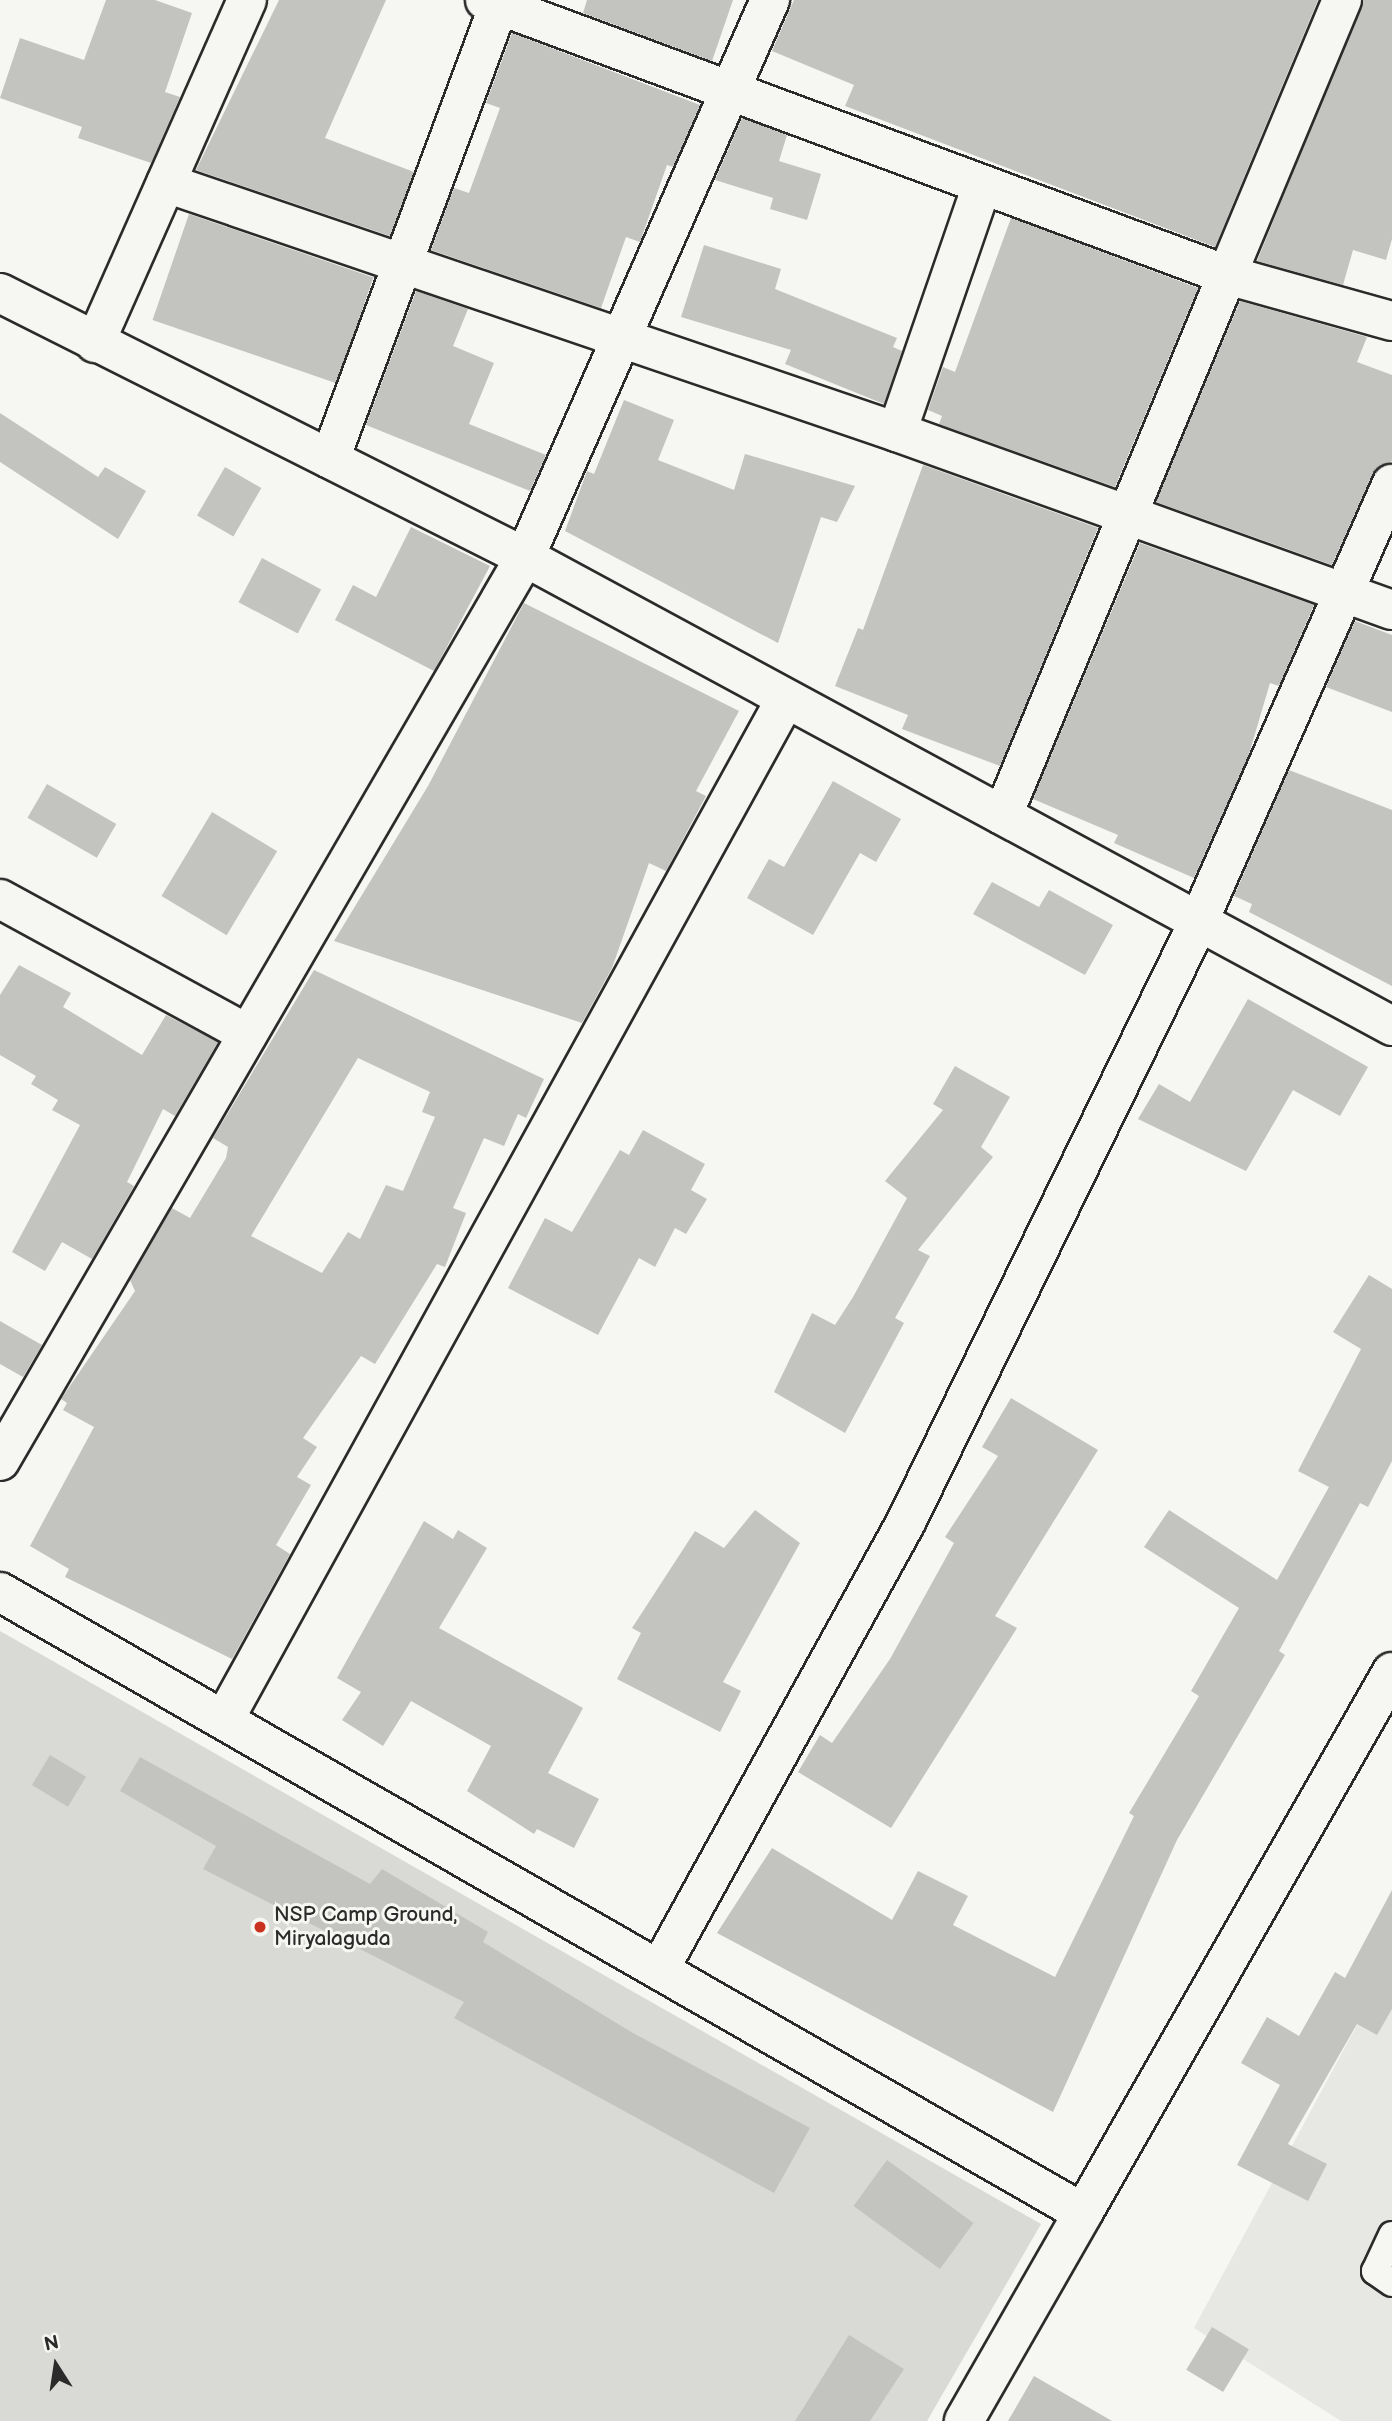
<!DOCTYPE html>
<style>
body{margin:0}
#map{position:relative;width:1392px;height:2421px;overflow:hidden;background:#f6f6f2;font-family:"Balsamiq Sans",sans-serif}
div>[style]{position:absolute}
.built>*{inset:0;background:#e7e7e3}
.green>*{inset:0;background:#d9d9d5}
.building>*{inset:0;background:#c3c3c0;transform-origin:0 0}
.roads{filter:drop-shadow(2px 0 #2b2b2b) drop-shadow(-2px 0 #2b2b2b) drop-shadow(0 2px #2b2b2b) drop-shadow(0 -2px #2b2b2b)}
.service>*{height:26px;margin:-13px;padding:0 13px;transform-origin:13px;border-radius:13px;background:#f6f6f2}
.minor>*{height:38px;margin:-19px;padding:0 19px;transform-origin:19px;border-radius:19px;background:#f6f6f2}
.tertiary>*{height:38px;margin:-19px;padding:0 19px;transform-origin:19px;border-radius:19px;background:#f6f6f2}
.dots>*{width:19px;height:19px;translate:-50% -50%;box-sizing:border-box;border:4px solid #f6f6f2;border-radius:50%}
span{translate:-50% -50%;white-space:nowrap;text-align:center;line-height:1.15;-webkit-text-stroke:6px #f6f6f2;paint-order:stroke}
.poi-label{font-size:21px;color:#2b2b2b}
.left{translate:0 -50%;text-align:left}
.north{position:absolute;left:21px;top:2330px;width:70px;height:70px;-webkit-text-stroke:5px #f6f6f2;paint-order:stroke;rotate:348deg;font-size:19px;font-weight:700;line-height:28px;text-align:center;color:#2b2b2b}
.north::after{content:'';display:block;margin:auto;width:24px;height:32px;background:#2b2b2b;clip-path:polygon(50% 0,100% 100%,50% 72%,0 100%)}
</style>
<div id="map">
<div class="built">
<div style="clip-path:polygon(1392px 1960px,1392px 2421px,1341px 2421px,1194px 2328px)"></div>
</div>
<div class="green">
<div style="clip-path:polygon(0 1631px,1041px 2224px,927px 2421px,0 2421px)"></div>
</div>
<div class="building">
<div style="clip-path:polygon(106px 0,155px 0,192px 13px,165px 92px,180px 97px,151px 163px,78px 138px,82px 127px,0 98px,20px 38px,84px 60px)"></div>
<div style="clip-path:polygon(279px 0,386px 0,325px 138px,414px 172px,390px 236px,196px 170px)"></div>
<div style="clip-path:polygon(587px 0,733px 0,712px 61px,583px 13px)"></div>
<div style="clip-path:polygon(794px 0,1318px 0,1215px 247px,845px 106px,854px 85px,772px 51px)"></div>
<div style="clip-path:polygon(1363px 0,1392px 0,1392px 239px,1386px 260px,1353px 250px,1343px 285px,1257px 261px)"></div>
<div style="clip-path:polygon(512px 33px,700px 105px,673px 167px,667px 165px,640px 242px,626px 237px,601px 308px,431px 250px,454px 188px,469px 193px,500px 108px,486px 103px)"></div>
<div style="clip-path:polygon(742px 118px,787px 135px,779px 161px,821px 174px,807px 220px,770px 209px,773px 198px,715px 180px)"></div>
<div style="left:189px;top:214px;width:195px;height:112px;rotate:19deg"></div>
<div style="clip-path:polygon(1011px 218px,1198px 288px,1115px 487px,939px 424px,942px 416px,928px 410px,943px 367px,955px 372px)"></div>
<div style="clip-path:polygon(704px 245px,781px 269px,775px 289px,897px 338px,893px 347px,902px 351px,884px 404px,785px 364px,791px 350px,681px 317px)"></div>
<div style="clip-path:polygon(416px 291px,468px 309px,453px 346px,494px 363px,469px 424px,546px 455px,530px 491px,366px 425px)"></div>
<div style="clip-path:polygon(1240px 301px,1367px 337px,1357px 362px,1392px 375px,1392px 461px,1372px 475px,1332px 565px,1156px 502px)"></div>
<div style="clip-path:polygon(624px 400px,674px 420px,658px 460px,734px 490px,745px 454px,855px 486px,837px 522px,821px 517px,778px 643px,565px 531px,587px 471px,594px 474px)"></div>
<div style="clip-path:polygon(0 413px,98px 477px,105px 467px,146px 491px,118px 539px,0 462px)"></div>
<div style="clip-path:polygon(923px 465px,1098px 528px,1000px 766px,902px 729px,908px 715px,835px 686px,858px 628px,863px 630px)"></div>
<div style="left:225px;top:467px;width:42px;height:56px;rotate:30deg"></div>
<div style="clip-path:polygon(411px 527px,490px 566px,434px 671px,335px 620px,353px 585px,376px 597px)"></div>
<div style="clip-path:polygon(1140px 543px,1314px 605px,1279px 686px,1270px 683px,1249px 754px,1194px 878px,1114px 843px,1118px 835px,1033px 799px)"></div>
<div style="left:262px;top:558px;width:67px;height:50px;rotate:28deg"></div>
<div style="clip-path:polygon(524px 603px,739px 711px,696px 791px,706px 796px,666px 871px,649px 863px,612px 968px,582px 1023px,334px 941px,428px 786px)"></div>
<div style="clip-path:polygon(1355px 621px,1392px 635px,1392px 712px,1326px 687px)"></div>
<div style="clip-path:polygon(1289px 770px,1392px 810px,1392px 986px,1249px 912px,1252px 904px,1234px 896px)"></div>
<div style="clip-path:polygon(833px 781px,901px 819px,876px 862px,860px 853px,813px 935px,747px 898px,769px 859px,784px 867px)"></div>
<div style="left:47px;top:784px;width:80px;height:39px;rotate:30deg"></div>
<div style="left:212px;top:812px;width:76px;height:98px;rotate:31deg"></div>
<div style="clip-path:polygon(992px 882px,1039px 907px,1049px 890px,1113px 925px,1085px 975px,973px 914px)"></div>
<div style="clip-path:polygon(19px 965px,71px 993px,63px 1007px,142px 1055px,166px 1015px,218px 1042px,175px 1116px,163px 1109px,127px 1182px,134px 1186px,92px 1259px,62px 1242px,45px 1271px,12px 1252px,80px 1125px,52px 1110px,58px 1100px,31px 1084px,36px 1076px,0 1055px,0 995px)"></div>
<div style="clip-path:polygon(evenodd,314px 970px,544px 1079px,526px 1118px,518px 1114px,504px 1146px,484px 1138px,453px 1208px,466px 1213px,445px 1267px,437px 1264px,375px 1364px,361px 1356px,303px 1438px,317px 1447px,297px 1477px,311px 1485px,276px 1545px,290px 1554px,232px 1659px,65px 1577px,69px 1569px,30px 1546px,94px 1427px,63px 1410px,67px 1403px,61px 1399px,135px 1291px,130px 1280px,172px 1208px,190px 1218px,226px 1158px,228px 1147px,213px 1138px,314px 970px,358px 1058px,430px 1092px,422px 1112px,435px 1117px,403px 1191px,386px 1185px,360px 1239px,348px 1232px,322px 1273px,251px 1236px,358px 1058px)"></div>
<div style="clip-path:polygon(1248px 999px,1368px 1067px,1340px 1116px,1293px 1090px,1246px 1171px,1138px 1119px,1159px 1084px,1190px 1102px)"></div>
<div style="clip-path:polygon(955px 1066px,1010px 1097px,981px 1147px,993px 1157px,918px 1250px,930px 1256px,895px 1318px,904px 1323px,845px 1433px,774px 1392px,812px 1313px,835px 1325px,853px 1297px,907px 1198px,885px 1181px,943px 1110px,933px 1104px)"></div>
<div style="clip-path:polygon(643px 1130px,705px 1164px,691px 1190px,707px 1199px,686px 1234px,675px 1228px,655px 1267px,639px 1258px,598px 1335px,508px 1288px,545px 1218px,572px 1232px,620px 1150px,629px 1155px)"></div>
<div style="clip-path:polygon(1369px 1275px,1392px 1289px,1392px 1461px,1368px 1507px,1360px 1503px,1279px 1651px,1285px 1655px,1177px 1840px,1053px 2112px,717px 1933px,772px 1848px,892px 1920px,918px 1871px,968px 1896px,953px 1925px,1055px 1977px,1134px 1816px,1129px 1813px,1199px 1696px,1191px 1691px,1239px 1608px,1144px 1547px,1169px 1510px,1277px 1580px,1329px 1487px,1298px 1471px,1361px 1349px,1333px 1332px)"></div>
<div style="clip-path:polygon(0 1321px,42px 1345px,23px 1377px,0 1364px)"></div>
<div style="clip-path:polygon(1011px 1398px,1098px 1450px,995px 1616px,1017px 1628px,891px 1828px,798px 1772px,820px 1735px,832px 1743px,890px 1659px,954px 1543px,945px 1537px,998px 1456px,982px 1447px)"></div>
<div style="clip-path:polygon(755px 1510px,800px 1543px,723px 1682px,741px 1691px,720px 1732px,617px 1679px,641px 1633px,632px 1628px,695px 1531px,724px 1548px)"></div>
<div style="clip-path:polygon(424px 1521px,453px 1539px,458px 1530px,487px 1548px,439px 1628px,583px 1708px,548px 1773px,599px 1799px,574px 1848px,537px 1829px,534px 1834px,467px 1791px,491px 1746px,411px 1701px,383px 1746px,342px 1720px,361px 1692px,337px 1678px)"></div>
<div style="left:50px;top:1755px;width:42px;height:35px;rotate:31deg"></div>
<div style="clip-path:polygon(140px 1757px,370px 1884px,382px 1869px,488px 1932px,483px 1942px,633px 2033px,810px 2128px,774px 2193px,454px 2018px,464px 2002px,203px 1869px,216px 1846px,120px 1791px)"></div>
<div style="clip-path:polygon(1392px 1890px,1392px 2009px,1377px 2035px,1357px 2024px,1288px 2144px,1327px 2164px,1308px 2201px,1237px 2165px,1280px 2085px,1241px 2063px,1267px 2017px,1299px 2036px,1335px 1972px,1345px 1978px)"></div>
<div style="left:887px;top:2160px;width:107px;height:57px;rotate:36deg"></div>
<div style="left:1212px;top:2327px;width:43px;height:50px;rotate:31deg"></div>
<div style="clip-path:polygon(849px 2335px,904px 2369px,870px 2421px,795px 2421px)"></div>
<div style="clip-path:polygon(1034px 2376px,1112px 2421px,1008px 2421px)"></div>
</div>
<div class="roads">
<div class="service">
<div style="left:1392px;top:2235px;width:40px;rotate:115deg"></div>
<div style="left:1375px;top:2271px;width:21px;rotate:35deg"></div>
</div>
<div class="minor">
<div style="left:485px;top:0;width:791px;rotate:20.34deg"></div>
<div style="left:1227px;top:275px;width:585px;rotate:112.53deg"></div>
<div style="left:1342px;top:0;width:298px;rotate:112.7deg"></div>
<div style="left:1227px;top:275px;width:171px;rotate:15.6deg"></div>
<div style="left:166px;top:183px;width:772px;rotate:18.81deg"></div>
<div style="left:897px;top:432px;width:526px;rotate:19.78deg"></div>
<div style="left:0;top:293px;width:588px;rotate:26.7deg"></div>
<div style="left:525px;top:557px;width:986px;rotate:28.41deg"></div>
<div style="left:95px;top:343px;width:375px;rotate:-66.1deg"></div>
<div style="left:897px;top:432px;width:258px;rotate:-71deg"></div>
<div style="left:330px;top:459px;width:490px;rotate:-69.6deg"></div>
<div style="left:0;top:899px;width:282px;rotate:28.6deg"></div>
<div style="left:0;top:1592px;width:1248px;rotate:29.83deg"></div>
<div style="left:1083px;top:2213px;width:240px;rotate:119.8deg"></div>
<div style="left:225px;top:1718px;width:1160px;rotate:-61.18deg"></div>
<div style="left:659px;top:1970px;width:512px;rotate:-61.13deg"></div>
<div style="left:906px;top:1522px;width:666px;rotate:-64.01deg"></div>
<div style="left:1198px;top:923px;width:480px;rotate:-66.2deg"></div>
<div style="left:1083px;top:2213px;width:623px;rotate:-60.27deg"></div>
</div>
<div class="tertiary">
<div style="left:0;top:1461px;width:1045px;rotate:-59.85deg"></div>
<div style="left:525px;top:557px;width:609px;rotate:-66.26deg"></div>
</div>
</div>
<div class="dots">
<div style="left:260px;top:1927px;background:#c8321e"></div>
</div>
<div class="poi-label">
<span class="left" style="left:274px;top:1927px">NSP Camp Ground,<br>Miryalaguda</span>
</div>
<div class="north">N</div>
</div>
